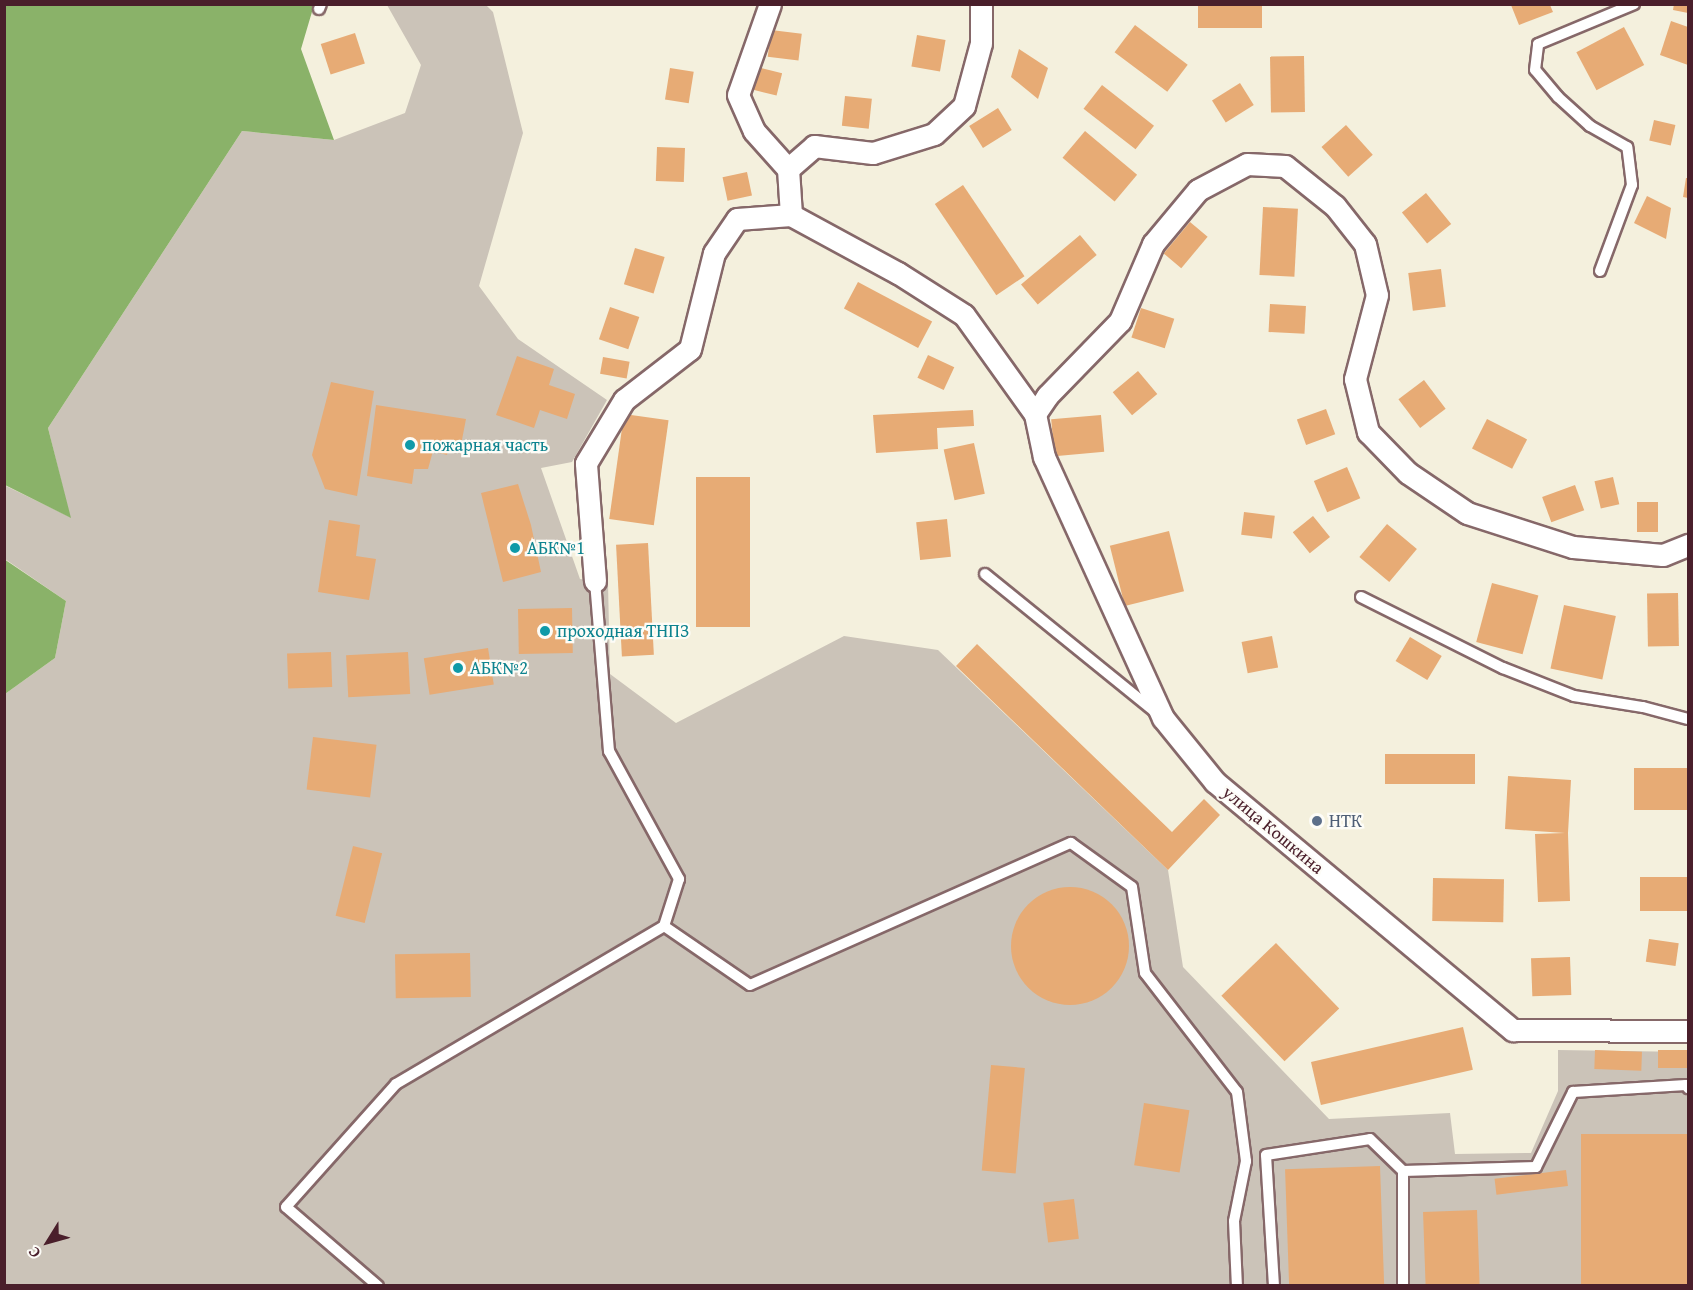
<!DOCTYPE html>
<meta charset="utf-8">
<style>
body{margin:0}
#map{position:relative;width:1693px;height:1290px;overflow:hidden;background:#f4f0dd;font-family:"Gentium Book Plus",serif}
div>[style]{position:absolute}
.industrial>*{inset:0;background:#cbc3b8}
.forest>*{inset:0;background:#8ab269}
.building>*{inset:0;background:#e7ab75;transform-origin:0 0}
.round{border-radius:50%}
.roads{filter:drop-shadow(2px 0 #866869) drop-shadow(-2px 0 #866869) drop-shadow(0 2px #866869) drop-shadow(0 -2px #866869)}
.lane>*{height:10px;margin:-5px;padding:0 5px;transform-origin:5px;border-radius:5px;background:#fff}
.street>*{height:21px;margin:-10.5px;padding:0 10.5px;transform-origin:10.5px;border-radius:10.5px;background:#fff}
.dots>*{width:16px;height:16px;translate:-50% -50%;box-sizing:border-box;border:3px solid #fdfcf7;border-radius:50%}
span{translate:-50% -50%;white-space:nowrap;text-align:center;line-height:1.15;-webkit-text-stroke:4.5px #fdfcf7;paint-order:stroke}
.culture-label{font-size:18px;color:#0d838f}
.left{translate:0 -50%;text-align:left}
.service-label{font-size:18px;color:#4e5e75}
.street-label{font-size:18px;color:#4a1f2b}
.frame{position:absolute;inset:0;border:6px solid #4a1f2b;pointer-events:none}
.north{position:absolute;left:18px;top:1212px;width:60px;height:60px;-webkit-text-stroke:4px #fdfcf7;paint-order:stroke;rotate:233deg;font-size:16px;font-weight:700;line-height:24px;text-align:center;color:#4a1f2b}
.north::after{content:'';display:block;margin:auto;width:21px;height:27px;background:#4a1f2b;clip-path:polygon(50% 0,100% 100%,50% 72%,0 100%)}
</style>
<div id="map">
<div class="industrial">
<div style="clip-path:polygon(387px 5px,486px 5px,493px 12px,523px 133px,479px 286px,518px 339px,607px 400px,572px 462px,541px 468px,580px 579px,608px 583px,610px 674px,676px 723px,844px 636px,938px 650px,1168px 870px,1183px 967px,1329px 1119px,1450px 1113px,1455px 1154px,1531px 1153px,1558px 1091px,1558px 1050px,1688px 1052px,1688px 1285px,5px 1285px,5px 694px,55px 658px,66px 601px,5px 559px,4px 485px,70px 517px,48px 428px,242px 131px,334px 140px,405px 113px,421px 65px)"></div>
</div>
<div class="forest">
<div style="clip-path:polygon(4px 5px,314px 5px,301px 49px,334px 140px,242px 131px,48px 428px,71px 518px,5px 485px)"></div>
<div style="clip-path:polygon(4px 559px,66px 601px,55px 658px,5px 694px)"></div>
</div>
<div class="building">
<div style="left:1198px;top:4px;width:64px;height:24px"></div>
<div style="clip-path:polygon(1674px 4px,1688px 4px,1688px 13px,1673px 10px)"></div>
<div style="clip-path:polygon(1511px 5px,1550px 5px,1553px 12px,1519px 25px)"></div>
<div style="clip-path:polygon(1671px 21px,1688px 27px,1688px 65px,1660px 55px)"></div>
<div style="left:1135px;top:25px;width:66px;height:34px;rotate:37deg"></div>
<div style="left:1624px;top:27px;width:43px;height:54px;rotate:62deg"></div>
<div style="left:771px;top:30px;width:31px;height:27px;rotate:7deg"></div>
<div style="left:355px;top:33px;width:32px;height:36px;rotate:72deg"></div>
<div style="left:917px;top:35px;width:29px;height:32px;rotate:10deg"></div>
<div style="clip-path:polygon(1019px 49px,1048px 68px,1038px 99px,1011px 77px)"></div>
<div style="left:1304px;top:56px;width:56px;height:34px;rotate:89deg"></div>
<div style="left:753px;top:66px;width:30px;height:23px;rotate:14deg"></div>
<div style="left:670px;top:68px;width:24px;height:32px;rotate:9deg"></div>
<div style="left:1240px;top:83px;width:26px;height:33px;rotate:58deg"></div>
<div style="left:1102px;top:85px;width:66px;height:30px;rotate:38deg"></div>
<div style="left:845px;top:96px;width:27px;height:30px;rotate:6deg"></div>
<div style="left:998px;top:108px;width:26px;height:34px;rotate:58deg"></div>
<div style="left:1654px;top:120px;width:22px;height:21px;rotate:13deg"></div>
<div style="left:1346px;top:125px;width:40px;height:33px;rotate:48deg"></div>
<div style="left:1085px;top:131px;width:68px;height:35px;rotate:40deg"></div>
<div style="left:657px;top:147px;width:28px;height:34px;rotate:2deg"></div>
<div style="left:747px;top:172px;width:24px;height:25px;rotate:78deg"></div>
<div style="clip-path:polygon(1686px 178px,1688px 178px,1688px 198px,1683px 197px)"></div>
<div style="left:963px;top:185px;width:110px;height:34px;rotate:56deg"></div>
<div style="left:1426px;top:193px;width:40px;height:31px;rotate:51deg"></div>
<div style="clip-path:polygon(1647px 196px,1671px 208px,1666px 239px,1634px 223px)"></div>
<div style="left:1263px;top:207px;width:35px;height:68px;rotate:3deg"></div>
<div style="left:1190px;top:222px;width:23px;height:41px;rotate:40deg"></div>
<div style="left:1080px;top:235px;width:26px;height:77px;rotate:50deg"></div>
<div style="left:635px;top:248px;width:31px;height:38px;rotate:17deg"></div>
<div style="left:1441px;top:269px;width:38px;height:33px;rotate:83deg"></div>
<div style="left:858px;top:282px;width:84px;height:30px;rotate:28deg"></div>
<div style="left:1270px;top:304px;width:36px;height:28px;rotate:3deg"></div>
<div style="left:610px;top:307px;width:31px;height:34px;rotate:19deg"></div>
<div style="left:1141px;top:308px;width:35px;height:31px;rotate:18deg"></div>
<div style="left:928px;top:355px;width:29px;height:25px;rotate:25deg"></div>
<div style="clip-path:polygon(517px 356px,554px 369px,549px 385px,575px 394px,567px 419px,540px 410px,534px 428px,496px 415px)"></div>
<div style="left:603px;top:357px;width:27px;height:17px;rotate:10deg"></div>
<div style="left:1138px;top:371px;width:30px;height:33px;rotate:50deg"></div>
<div style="left:1424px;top:380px;width:36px;height:32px;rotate:53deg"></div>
<div style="clip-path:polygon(331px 382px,374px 391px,357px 496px,325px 489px,312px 455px)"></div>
<div style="clip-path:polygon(376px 405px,466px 419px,461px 445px,449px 444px,447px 455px,433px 451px,428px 469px,414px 469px,412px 484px,367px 476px)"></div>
<div style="left:1326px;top:409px;width:27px;height:31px;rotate:70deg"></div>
<div style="clip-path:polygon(973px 410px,974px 426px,937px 428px,938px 449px,876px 453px,873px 415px)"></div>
<div style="left:624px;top:414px;width:45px;height:106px;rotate:8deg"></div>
<div style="left:1101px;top:415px;width:37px;height:50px;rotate:85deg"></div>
<div style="left:1487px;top:419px;width:45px;height:33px;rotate:27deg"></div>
<div style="left:974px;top:443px;width:52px;height:31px;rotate:78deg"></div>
<div style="left:1347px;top:467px;width:34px;height:36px;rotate:67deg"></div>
<div style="left:696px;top:477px;width:54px;height:150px"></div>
<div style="left:1613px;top:477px;width:28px;height:19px;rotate:77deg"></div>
<div style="clip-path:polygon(518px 484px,531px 525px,541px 572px,503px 582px,481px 493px)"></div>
<div style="left:1575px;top:485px;width:27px;height:35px;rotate:70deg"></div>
<div style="left:1637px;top:502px;width:21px;height:30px"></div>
<div style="left:1244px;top:512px;width:31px;height:23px;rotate:7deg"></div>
<div style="left:1313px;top:516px;width:27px;height:26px;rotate:51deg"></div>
<div style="left:947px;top:519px;width:38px;height:31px;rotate:84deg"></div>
<div style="clip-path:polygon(329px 520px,360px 525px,356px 556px,376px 559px,369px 600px,318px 592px)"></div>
<div style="left:1387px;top:524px;width:39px;height:43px;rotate:40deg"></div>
<div style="left:1169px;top:531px;width:62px;height:61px;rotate:76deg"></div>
<div style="left:648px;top:543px;width:112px;height:32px;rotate:87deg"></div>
<div style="left:1492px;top:583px;width:48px;height:61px;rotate:15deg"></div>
<div style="left:1678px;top:593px;width:53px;height:31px;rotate:89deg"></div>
<div style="left:1564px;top:605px;width:53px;height:65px;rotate:12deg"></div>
<div style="left:572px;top:608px;width:45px;height:54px;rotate:89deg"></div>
<div style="left:1272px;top:636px;width:32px;height:31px;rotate:79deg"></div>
<div style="left:1410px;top:637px;width:37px;height:28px;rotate:31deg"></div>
<div style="clip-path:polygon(977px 644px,1172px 832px,1204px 799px,1220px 815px,1168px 870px,956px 666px)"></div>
<div style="left:488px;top:648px;width:37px;height:65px;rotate:81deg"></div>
<div style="left:331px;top:652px;width:35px;height:44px;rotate:88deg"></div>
<div style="left:408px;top:652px;width:42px;height:62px;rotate:87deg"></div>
<div style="left:313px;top:737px;width:64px;height:53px;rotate:7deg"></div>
<div style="left:1385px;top:754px;width:90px;height:30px"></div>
<div style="left:1688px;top:768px;width:42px;height:54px;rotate:90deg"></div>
<div style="clip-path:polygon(1508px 776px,1571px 780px,1568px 833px,1570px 901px,1538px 902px,1535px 834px,1565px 833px,1505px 829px)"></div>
<div style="left:353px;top:846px;width:30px;height:72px;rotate:14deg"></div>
<div style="left:1688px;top:877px;width:34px;height:48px;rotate:90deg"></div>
<div style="left:1433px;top:878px;width:71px;height:43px;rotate:1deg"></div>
<div class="round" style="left:1011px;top:887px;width:118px;height:118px"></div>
<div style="left:1649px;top:939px;width:30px;height:23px;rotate:8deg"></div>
<div style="left:1276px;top:943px;width:91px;height:76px;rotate:46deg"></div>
<div style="left:470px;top:953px;width:44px;height:75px;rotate:89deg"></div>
<div style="left:1570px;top:957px;width:38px;height:39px;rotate:88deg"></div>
<div style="left:1463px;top:1027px;width:44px;height:156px;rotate:77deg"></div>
<div style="left:1595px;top:1050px;width:47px;height:19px;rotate:2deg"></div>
<div style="left:1658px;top:1050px;width:30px;height:18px"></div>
<div style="left:991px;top:1065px;width:34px;height:106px;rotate:5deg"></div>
<div style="left:1144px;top:1103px;width:46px;height:63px;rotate:9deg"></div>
<div style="left:1688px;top:1134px;width:152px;height:107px;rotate:90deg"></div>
<div style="left:1380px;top:1166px;width:120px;height:95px;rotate:88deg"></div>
<div style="left:1566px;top:1170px;width:16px;height:72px;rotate:83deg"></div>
<div style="left:1074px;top:1199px;width:40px;height:31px;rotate:83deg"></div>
<div style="left:1477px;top:1210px;width:76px;height:54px;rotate:88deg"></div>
</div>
<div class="roads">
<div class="lane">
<div style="left:319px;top:9px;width:5px;rotate:-68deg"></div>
<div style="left:1600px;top:271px;width:92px;rotate:-69.6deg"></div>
<div style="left:1632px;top:185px;width:38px;rotate:-97deg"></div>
<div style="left:1627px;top:147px;width:43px;rotate:-150.4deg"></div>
<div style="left:1590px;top:126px;width:43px;rotate:-137.8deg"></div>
<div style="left:1558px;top:97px;width:35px;rotate:-130deg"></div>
<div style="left:1535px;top:70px;width:26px;rotate:-83deg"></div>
<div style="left:1538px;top:44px;width:104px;rotate:-22.6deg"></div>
<div style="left:985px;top:574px;width:218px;rotate:39deg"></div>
<div style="left:595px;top:581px;width:171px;rotate:85.3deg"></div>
<div style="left:609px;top:751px;width:146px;rotate:61.3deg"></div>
<div style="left:679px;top:879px;width:49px;rotate:107.7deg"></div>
<div style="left:664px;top:926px;width:104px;rotate:34.5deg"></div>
<div style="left:750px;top:985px;width:351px;rotate:-23.9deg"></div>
<div style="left:1071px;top:843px;width:75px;rotate:35.8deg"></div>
<div style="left:1132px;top:887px;width:87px;rotate:81.4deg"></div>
<div style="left:1145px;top:973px;width:150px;rotate:52.3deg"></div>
<div style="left:1237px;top:1092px;width:70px;rotate:82.6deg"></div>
<div style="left:1246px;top:1161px;width:61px;rotate:101.3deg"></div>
<div style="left:1234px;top:1221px;width:65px;rotate:87.4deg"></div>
<div style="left:1361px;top:597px;width:159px;rotate:26.6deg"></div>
<div style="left:1503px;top:668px;width:76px;rotate:21.5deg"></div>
<div style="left:1574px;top:696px;width:70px;rotate:9.1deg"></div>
<div style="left:1643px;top:707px;width:47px;rotate:14.9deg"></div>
<div style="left:1403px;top:1171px;width:133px;rotate:-1.7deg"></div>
<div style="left:1536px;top:1167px;width:84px;rotate:-63.7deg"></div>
<div style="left:1573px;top:1092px;width:113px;rotate:-3.5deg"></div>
<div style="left:1686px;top:1085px;width:4px;rotate:56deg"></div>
<div style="left:378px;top:1286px;width:121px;rotate:-139.3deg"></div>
<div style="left:286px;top:1207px;width:165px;rotate:-48.2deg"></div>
<div style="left:396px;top:1084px;width:311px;rotate:-30.5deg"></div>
<div style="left:1274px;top:1286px;width:131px;rotate:-93.5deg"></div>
<div style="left:1266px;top:1155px;width:105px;rotate:-8.7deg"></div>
<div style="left:1370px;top:1139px;width:46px;rotate:44.1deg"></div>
<div style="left:1403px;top:1171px;width:115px;rotate:90deg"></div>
</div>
<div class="street">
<div style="left:770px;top:4px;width:96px;rotate:109.4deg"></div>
<div style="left:738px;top:95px;width:39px;rotate:66deg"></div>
<div style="left:754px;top:131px;width:51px;rotate:48.2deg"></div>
<div style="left:791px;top:215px;width:46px;rotate:-93.7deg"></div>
<div style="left:788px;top:169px;width:35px;rotate:-41deg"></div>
<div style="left:814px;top:146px;width:59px;rotate:6.8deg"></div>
<div style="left:873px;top:153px;width:64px;rotate:-17.3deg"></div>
<div style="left:934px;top:134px;width:41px;rotate:-43deg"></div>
<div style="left:964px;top:106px;width:65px;rotate:-74.9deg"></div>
<div style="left:981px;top:43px;width:39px;rotate:-90deg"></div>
<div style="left:1035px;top:414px;width:22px;rotate:-56deg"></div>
<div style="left:1047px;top:396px;width:105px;rotate:-45.8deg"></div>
<div style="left:1120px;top:321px;width:84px;rotate:-66.8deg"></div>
<div style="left:1153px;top:244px;width:70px;rotate:-50.2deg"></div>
<div style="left:1198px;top:190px;width:55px;rotate:-28deg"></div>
<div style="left:1247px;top:164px;width:38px;rotate:3deg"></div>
<div style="left:1285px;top:166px;width:64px;rotate:38.7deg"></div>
<div style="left:1335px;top:206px;width:48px;rotate:51.7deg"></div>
<div style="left:1365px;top:244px;width:52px;rotate:76.8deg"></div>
<div style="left:1377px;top:295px;width:87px;rotate:104.7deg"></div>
<div style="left:1355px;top:379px;width:55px;rotate:76.2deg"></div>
<div style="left:1368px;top:432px;width:57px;rotate:45.7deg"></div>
<div style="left:1408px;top:473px;width:71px;rotate:34.1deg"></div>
<div style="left:1467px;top:513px;width:111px;rotate:17.8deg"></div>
<div style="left:1573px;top:547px;width:90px;rotate:5.1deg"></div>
<div style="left:1663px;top:555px;width:27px;rotate:-22deg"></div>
<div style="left:595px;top:581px;width:118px;rotate:-94.4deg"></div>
<div style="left:586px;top:463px;width:74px;rotate:-58.9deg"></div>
<div style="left:624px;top:400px;width:83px;rotate:-37.7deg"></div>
<div style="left:690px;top:349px;width:99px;rotate:-76deg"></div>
<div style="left:714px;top:253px;width:41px;rotate:-55.9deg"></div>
<div style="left:737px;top:219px;width:54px;rotate:-4.2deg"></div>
<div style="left:791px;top:215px;width:122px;rotate:28.5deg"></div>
<div style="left:898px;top:273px;width:78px;rotate:32.5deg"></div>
<div style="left:964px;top:315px;width:122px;rotate:54.4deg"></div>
<div style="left:1035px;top:414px;width:44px;rotate:78.2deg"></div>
<div style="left:1044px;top:457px;width:287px;rotate:65.5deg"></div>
<div style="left:1163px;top:718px;width:82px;rotate:50.9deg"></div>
<div style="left:1215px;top:782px;width:388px;rotate:39.8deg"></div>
<div style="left:1513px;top:1030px;width:175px;rotate:0.3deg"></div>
</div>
</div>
<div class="dots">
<div style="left:410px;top:445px;background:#0f9aa8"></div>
<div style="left:515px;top:548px;background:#0f9aa8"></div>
<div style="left:545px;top:631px;background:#0f9aa8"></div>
<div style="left:458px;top:668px;background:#0f9aa8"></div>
<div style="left:1317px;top:821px;background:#5c6f8a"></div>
</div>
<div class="culture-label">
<span class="left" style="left:422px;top:445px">пожарная часть</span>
<span class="left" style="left:527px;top:548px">АБК№1</span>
<span class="left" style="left:557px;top:631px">проходная ТНПЗ</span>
<span class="left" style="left:470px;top:668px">АБК№2</span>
</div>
<div class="service-label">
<span class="left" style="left:1329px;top:821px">НТК</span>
</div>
<div class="street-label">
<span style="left:1273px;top:830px;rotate:40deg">улица Кошкина</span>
</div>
<div class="frame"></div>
<div class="north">С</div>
</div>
